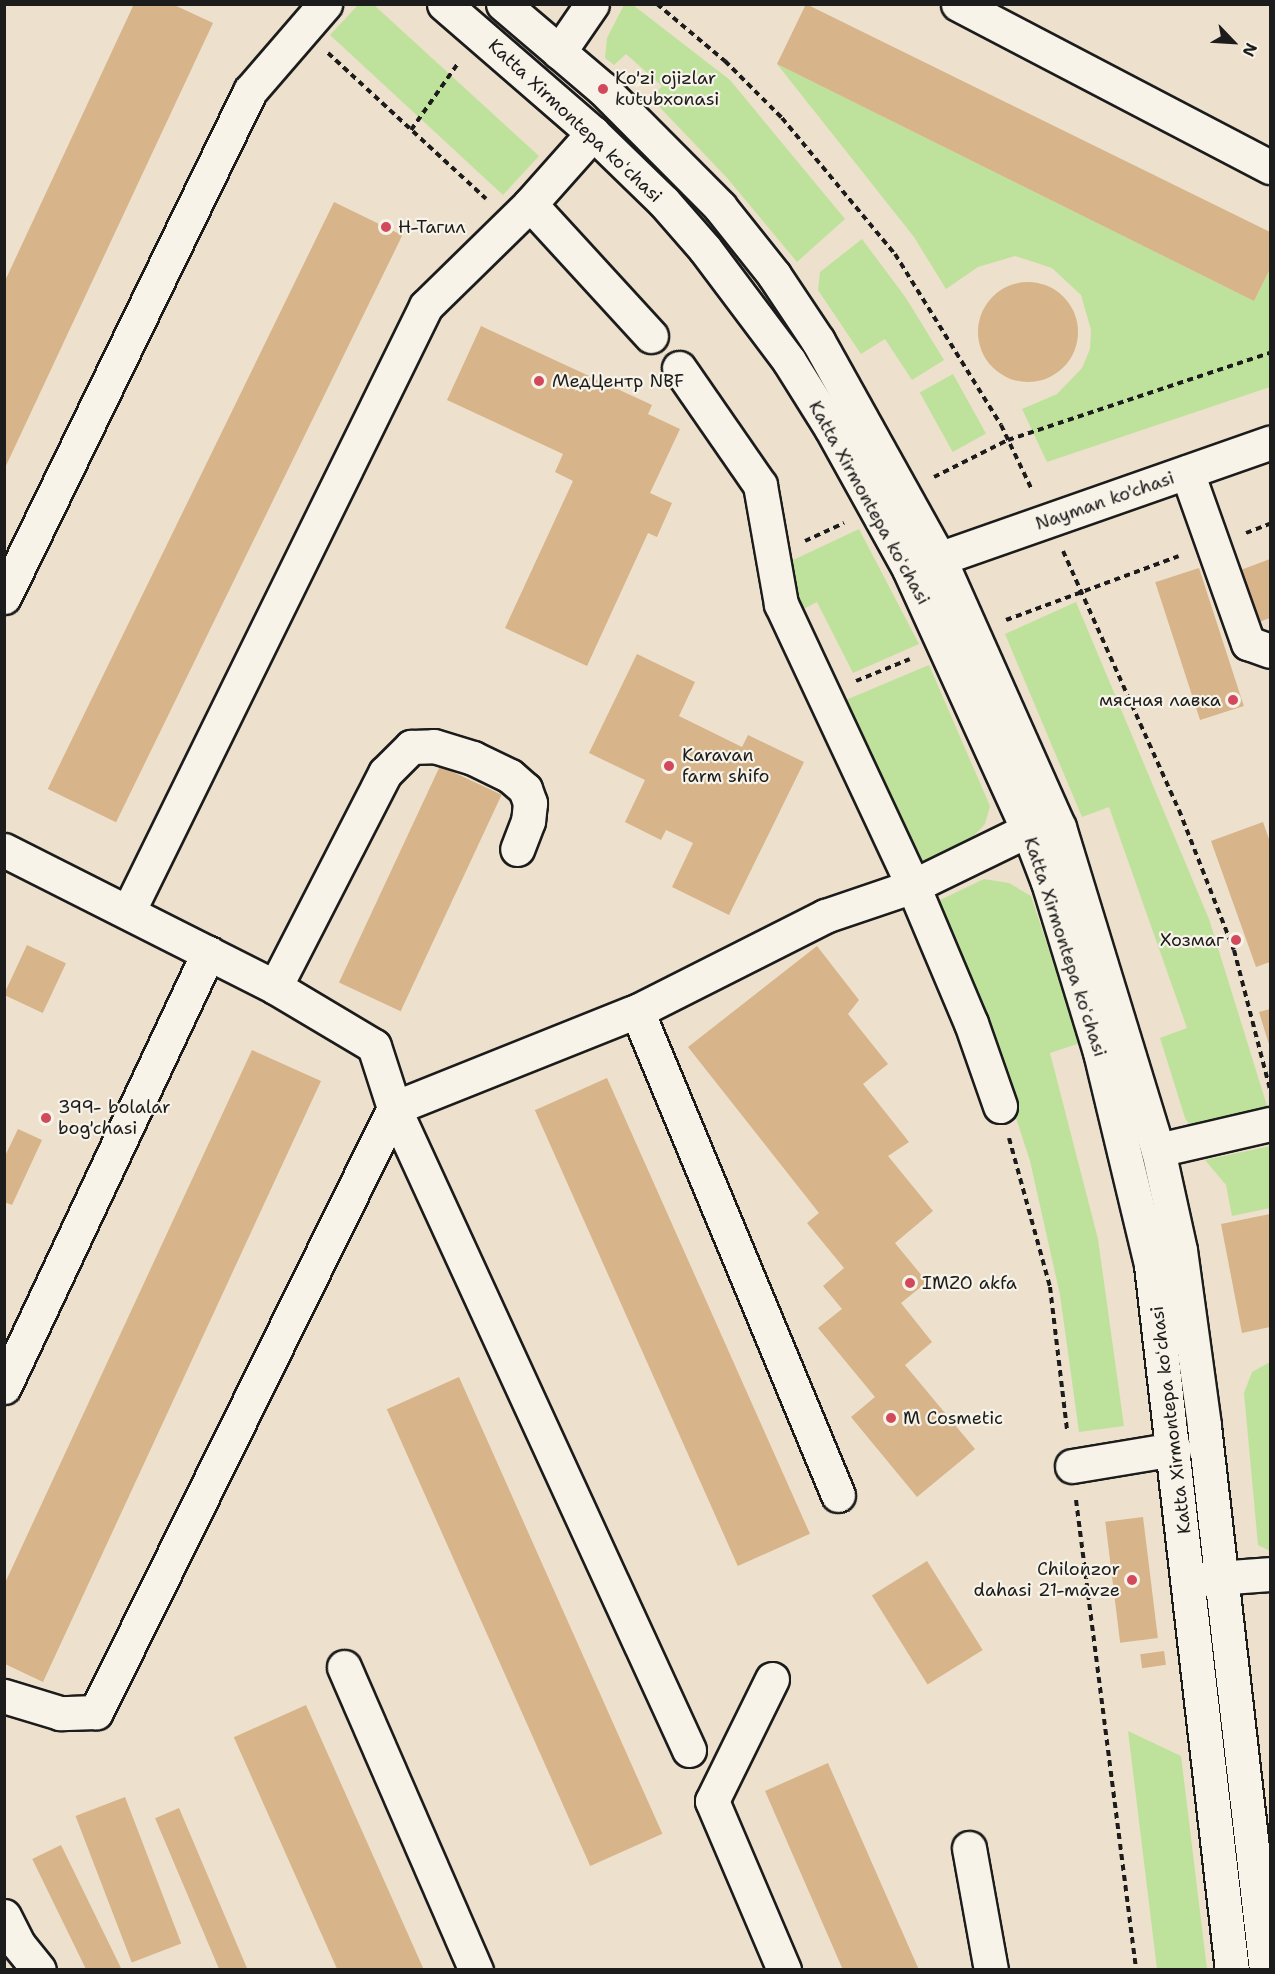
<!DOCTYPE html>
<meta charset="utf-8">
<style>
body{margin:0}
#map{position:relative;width:1275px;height:1974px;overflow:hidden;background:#ede0cc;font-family:"Shantell Sans",sans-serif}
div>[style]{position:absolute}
.green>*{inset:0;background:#bee29c;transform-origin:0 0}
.building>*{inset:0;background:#d7b489;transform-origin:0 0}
.round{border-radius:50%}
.path>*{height:4px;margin-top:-2px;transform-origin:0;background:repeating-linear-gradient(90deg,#1c1c1c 0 6px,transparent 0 10.5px)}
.roads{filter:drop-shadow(2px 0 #1c1c1c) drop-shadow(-2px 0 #1c1c1c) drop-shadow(0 2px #1c1c1c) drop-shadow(0 -2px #1c1c1c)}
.minor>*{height:33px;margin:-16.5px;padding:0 16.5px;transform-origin:16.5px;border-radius:16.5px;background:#f7f3e8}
.major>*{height:33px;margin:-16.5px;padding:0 16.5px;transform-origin:16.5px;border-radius:16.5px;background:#f7f3e8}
.dots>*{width:16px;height:16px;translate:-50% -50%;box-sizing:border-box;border:3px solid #f7f3e8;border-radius:50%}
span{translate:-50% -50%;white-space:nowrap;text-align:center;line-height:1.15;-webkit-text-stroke:4.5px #f7f3e8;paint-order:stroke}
.poi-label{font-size:18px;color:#1c1c1c}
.left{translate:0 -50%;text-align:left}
.right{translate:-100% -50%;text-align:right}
.street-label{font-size:18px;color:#1c1c1c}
.frame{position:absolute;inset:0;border:6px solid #1c1c1c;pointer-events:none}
.north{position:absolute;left:1203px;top:12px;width:60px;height:60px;-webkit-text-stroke:4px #f7f3e8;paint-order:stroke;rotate:115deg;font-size:16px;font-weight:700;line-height:24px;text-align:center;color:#1c1c1c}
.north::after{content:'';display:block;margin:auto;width:21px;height:27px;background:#1c1c1c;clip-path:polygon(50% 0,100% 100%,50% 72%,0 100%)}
</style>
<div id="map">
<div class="green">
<div style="clip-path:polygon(358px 5px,374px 5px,539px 156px,503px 195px,330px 35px)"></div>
<div style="clip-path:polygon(624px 5px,633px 5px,730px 80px,845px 219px,797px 262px,728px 179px,651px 98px,662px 86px,626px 54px,614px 65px,605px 58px,607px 38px)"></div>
<div style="clip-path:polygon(777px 64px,1254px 301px,1270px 269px,1270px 387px,1047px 462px,1022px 409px,1057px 394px,1082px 368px,1090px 349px,1091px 330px,1081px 295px,1052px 268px,1015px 256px,978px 267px,946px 289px,914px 237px)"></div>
<div style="clip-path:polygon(862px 239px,906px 298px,944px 360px,912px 380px,885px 339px,861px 354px,818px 290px,820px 272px)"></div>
<div style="left:953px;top:374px;width:68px;height:38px;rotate:61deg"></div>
<div style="clip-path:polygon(859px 529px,919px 644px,853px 673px,817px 602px,794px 614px,791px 561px)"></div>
<div style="clip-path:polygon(1076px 602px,1209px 919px,1268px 1109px,1200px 1127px,1190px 1126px,1185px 1118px,1160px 1038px,1187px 1028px,1109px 807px,1082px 817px,1005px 634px)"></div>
<div style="clip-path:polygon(929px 665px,990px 806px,985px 824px,972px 838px,914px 865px,841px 702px)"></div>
<div style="clip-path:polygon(984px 879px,1009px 883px,1031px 896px,1080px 1043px,1050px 1053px,1098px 1239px,1124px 1426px,1079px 1432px,1060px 1295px,1030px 1161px,987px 1029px,938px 901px)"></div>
<div style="clip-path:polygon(1270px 1146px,1270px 1208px,1232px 1216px,1226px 1185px,1205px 1160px)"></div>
<div style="clip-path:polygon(1270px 1362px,1270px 1551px,1258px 1545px,1244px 1393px,1252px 1372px)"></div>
<div style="clip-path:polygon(1128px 1731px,1181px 1756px,1207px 1969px,1157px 1969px)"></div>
</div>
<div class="building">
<div style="clip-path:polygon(134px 4px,172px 4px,213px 23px,4px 470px,4px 283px)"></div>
<div style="clip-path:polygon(806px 4px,1270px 232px,1270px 269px,1254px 301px,777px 64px)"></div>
<div style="left:334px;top:202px;width:76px;height:653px;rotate:26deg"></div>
<div class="round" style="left:978px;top:282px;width:100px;height:100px"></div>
<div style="clip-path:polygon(481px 326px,652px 405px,648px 414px,680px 429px,650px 493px,672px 503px,657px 537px,648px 533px,587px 666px,505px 628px,573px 481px,555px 472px,563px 454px,447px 400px)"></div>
<div style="clip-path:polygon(1270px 559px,1270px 618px,1256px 623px,1238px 571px)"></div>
<div style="left:1199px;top:568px;width:145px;height:46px;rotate:72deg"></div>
<div style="clip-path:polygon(637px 654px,695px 682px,679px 716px,742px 747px,748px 735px,804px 762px,729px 915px,672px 887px,693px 843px,666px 830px,661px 840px,625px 822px,645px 780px,589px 753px)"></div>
<div style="left:440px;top:766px;width:68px;height:239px;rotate:25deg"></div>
<div style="clip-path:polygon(1263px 822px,1270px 842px,1270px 962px,1256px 967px,1211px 841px)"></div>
<div style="left:27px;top:945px;width:43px;height:55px;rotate:25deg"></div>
<div style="clip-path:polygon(817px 946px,859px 1000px,848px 1014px,888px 1064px,863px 1084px,909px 1142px,888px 1156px,933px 1211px,895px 1243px,927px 1282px,901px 1303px,932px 1342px,905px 1365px,975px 1449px,917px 1497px,851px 1417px,875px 1397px,818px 1328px,842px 1309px,823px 1286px,844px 1268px,807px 1223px,819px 1213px,688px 1047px)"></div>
<div style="clip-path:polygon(1270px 1009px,1270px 1048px,1259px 1012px)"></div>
<div style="clip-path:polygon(252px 1050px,321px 1081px,43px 1682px,5px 1664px,5px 1583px)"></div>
<div style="left:607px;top:1078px;width:499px;height:79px;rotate:66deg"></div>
<div style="clip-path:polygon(18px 1129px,42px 1140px,12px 1205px,4px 1202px,4px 1158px)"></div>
<div style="clip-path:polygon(1270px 1214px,1270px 1327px,1242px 1333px,1221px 1224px)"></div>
<div style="left:459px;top:1377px;width:500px;height:79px;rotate:66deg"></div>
<div style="left:1143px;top:1517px;width:122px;height:38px;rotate:83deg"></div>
<div style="left:927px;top:1561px;width:105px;height:65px;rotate:58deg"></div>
<div style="left:1164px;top:1651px;width:14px;height:24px;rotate:82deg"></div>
<div style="left:306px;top:1705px;width:290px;height:79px;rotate:66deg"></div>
<div style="clip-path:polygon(828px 1763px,919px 1970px,843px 1970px,765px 1791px)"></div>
<div style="left:125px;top:1797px;width:157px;height:53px;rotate:69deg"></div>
<div style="left:179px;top:1808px;width:176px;height:26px;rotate:67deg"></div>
<div style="left:61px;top:1845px;width:139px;height:32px;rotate:64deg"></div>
</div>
<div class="path">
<div style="left:657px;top:4px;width:89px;rotate:40deg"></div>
<div style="left:725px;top:61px;width:81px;rotate:45deg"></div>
<div style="left:782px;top:118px;width:177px;rotate:50.3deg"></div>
<div style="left:895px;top:254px;width:201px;rotate:58.2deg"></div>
<div style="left:1001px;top:425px;width:70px;rotate:64.5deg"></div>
<div style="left:328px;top:53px;width:215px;rotate:42.7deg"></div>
<div style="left:411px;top:130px;width:83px;rotate:-54.8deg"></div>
<div style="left:934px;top:477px;width:83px;rotate:-26.6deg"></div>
<div style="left:1008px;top:440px;width:276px;rotate:-18.4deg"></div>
<div style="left:1246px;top:533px;width:26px;rotate:-21deg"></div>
<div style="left:805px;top:541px;width:43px;rotate:-24.8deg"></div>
<div style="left:1063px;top:551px;width:284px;rotate:65.9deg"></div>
<div style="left:1179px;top:810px;width:150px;rotate:68.6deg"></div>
<div style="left:1234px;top:950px;width:144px;rotate:75.5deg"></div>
<div style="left:1006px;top:620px;width:184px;rotate:-20.3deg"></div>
<div style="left:856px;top:681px;width:58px;rotate:-22.2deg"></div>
<div style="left:1009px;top:1138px;width:155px;rotate:74.6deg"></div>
<div style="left:1050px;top:1287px;width:144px;rotate:83.2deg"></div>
<div style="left:1076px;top:1500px;width:474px;rotate:82.7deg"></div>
</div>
<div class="roads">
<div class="minor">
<div style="left:958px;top:4px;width:352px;rotate:27.6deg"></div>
<div style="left:559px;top:52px;width:58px;rotate:-55.5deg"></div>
<div style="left:530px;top:204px;width:179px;rotate:47.5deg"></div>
<div style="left:679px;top:368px;width:142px;rotate:55.3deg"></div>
<div style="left:760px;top:485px;width:121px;rotate:80deg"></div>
<div style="left:781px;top:604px;width:311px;rotate:64.9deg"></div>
<div style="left:913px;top:886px;width:149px;rotate:67.1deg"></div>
<div style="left:971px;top:1023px;width:88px;rotate:70.7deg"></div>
<div style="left:1187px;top:472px;width:182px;rotate:70.4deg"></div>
<div style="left:1248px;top:643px;width:23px;rotate:20deg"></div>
<div style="left:4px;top:597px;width:563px;rotate:-64.07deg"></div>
<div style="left:250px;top:91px;width:115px;rotate:-49.2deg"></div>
<div style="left:4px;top:850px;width:304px;rotate:26.8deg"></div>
<div style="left:275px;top:987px;width:115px;rotate:30.8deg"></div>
<div style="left:374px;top:1046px;width:65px;rotate:72.1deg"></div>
<div style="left:394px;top:1108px;width:674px;rotate:116.26deg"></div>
<div style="left:96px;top:1712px;width:36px;rotate:178deg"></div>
<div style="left:60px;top:1713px;width:59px;rotate:-163.1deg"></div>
<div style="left:129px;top:910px;width:673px;rotate:-63.82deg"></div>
<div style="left:426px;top:306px;width:146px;rotate:-44.4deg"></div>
<div style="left:530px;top:204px;width:95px;rotate:-48.4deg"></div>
<div style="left:275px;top:987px;width:241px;rotate:-62.8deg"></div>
<div style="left:385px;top:773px;width:37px;rotate:-45deg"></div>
<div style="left:411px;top:747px;width:23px;rotate:-2deg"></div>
<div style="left:434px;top:746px;width:41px;rotate:17.1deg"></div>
<div style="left:473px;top:758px;width:41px;rotate:25.9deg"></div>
<div style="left:510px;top:776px;width:20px;rotate:41deg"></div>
<div style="left:525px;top:789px;width:15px;rotate:70deg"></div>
<div style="left:530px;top:803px;width:18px;rotate:96deg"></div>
<div style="left:528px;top:821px;width:30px;rotate:111deg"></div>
<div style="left:637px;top:1011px;width:524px;rotate:67.45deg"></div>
<div style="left:1158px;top:1150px;width:115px;rotate:-13.1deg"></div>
<div style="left:4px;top:1387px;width:480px;rotate:-64.8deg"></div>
<div style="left:1072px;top:1466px;width:104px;rotate:-9.4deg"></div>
<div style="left:1189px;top:1580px;width:81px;rotate:-4.2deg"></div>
<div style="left:344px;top:1667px;width:331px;rotate:66.5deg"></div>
<div style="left:772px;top:1679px;width:136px;rotate:116.2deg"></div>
<div style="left:712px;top:1801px;width:184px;rotate:66.9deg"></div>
<div style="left:689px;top:1750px;width:707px;rotate:-114.68deg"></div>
<div style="left:394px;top:1108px;width:262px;rotate:-21.8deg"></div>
<div style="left:637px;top:1011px;width:211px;rotate:-26.8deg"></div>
<div style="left:825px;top:916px;width:93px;rotate:-18.8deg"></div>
<div style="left:913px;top:886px;width:128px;rotate:-26deg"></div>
<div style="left:969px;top:1848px;width:124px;rotate:79.8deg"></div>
<div style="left:4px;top:1916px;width:31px;rotate:63deg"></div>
<div style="left:18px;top:1944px;width:33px;rotate:51deg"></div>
</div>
<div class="major">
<div style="left:444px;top:4px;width:197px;rotate:40.9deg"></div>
<div style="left:593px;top:133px;width:99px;rotate:44.2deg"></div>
<div style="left:664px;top:202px;width:62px;rotate:48.9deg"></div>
<div style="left:705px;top:249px;width:140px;rotate:53.1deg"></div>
<div style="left:789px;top:361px;width:79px;rotate:57.9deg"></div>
<div style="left:831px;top:428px;width:161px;rotate:61deg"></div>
<div style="left:909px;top:569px;width:287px;rotate:65.5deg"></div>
<div style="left:1028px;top:830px;width:56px;rotate:69deg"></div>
<div style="left:1048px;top:882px;width:178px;rotate:73deg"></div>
<div style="left:1100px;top:1052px;width:219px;rotate:76.5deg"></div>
<div style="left:1151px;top:1265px;width:710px;rotate:83.45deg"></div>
<div style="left:503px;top:4px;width:131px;rotate:40.4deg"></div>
<div style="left:603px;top:89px;width:166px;rotate:45.2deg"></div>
<div style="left:720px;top:207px;width:87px;rotate:51.5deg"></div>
<div style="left:774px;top:275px;width:79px;rotate:56.3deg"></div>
<div style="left:818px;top:341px;width:248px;rotate:60.9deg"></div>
<div style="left:939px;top:558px;width:295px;rotate:66deg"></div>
<div style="left:1059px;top:827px;width:338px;rotate:73deg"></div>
<div style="left:1158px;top:1150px;width:102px;rotate:77.6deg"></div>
<div style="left:1180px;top:1250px;width:178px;rotate:82.2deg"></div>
<div style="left:1204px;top:1426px;width:548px;rotate:83.5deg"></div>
<div style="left:918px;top:566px;width:373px;rotate:-19.3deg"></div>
</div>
</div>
<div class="dots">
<div style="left:603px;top:89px;background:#d1495b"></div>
<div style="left:386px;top:227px;background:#d1495b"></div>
<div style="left:539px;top:381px;background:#d1495b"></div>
<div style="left:1233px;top:700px;background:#d1495b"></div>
<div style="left:669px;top:766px;background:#d1495b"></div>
<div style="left:1236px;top:940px;background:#d1495b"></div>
<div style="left:46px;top:1118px;background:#d1495b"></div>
<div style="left:910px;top:1283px;background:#d1495b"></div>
<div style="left:891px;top:1418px;background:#d1495b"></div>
<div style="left:1132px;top:1580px;background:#d1495b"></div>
</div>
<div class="poi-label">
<span class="left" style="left:615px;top:89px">Ko'zi ojizlar<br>kutubxonasi</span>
<span class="left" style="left:398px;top:227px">Н-Тагил</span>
<span class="left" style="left:552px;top:381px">МедЦентр NBF</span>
<span class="right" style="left:1221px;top:700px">мясная лавка</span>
<span class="left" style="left:682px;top:766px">Karavan<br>farm shifo</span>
<span class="right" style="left:1224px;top:940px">Хозмаг</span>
<span class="left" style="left:58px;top:1118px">399- bolalar<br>bog'chasi</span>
<span class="left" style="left:922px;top:1283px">IMZO akfa</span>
<span class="left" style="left:903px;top:1418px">M Cosmetic</span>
<span class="right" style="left:1120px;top:1580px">Chilonzor<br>dahasi 21-mavze</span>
</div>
<div class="street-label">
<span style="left:575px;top:121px;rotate:43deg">Katta Xirmontepa koʻchasi</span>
<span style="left:1105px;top:501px;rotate:-19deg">Nayman ko'chasi</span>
<span style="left:869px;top:503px;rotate:61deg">Katta Xirmontepa koʻchasi</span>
<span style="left:1065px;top:947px;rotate:72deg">Katta Xirmontepa koʻchasi</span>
<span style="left:1171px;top:1420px;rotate:-97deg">Katta Xirmontepa koʻchasi</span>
</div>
<div class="frame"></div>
<div class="north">N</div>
</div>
